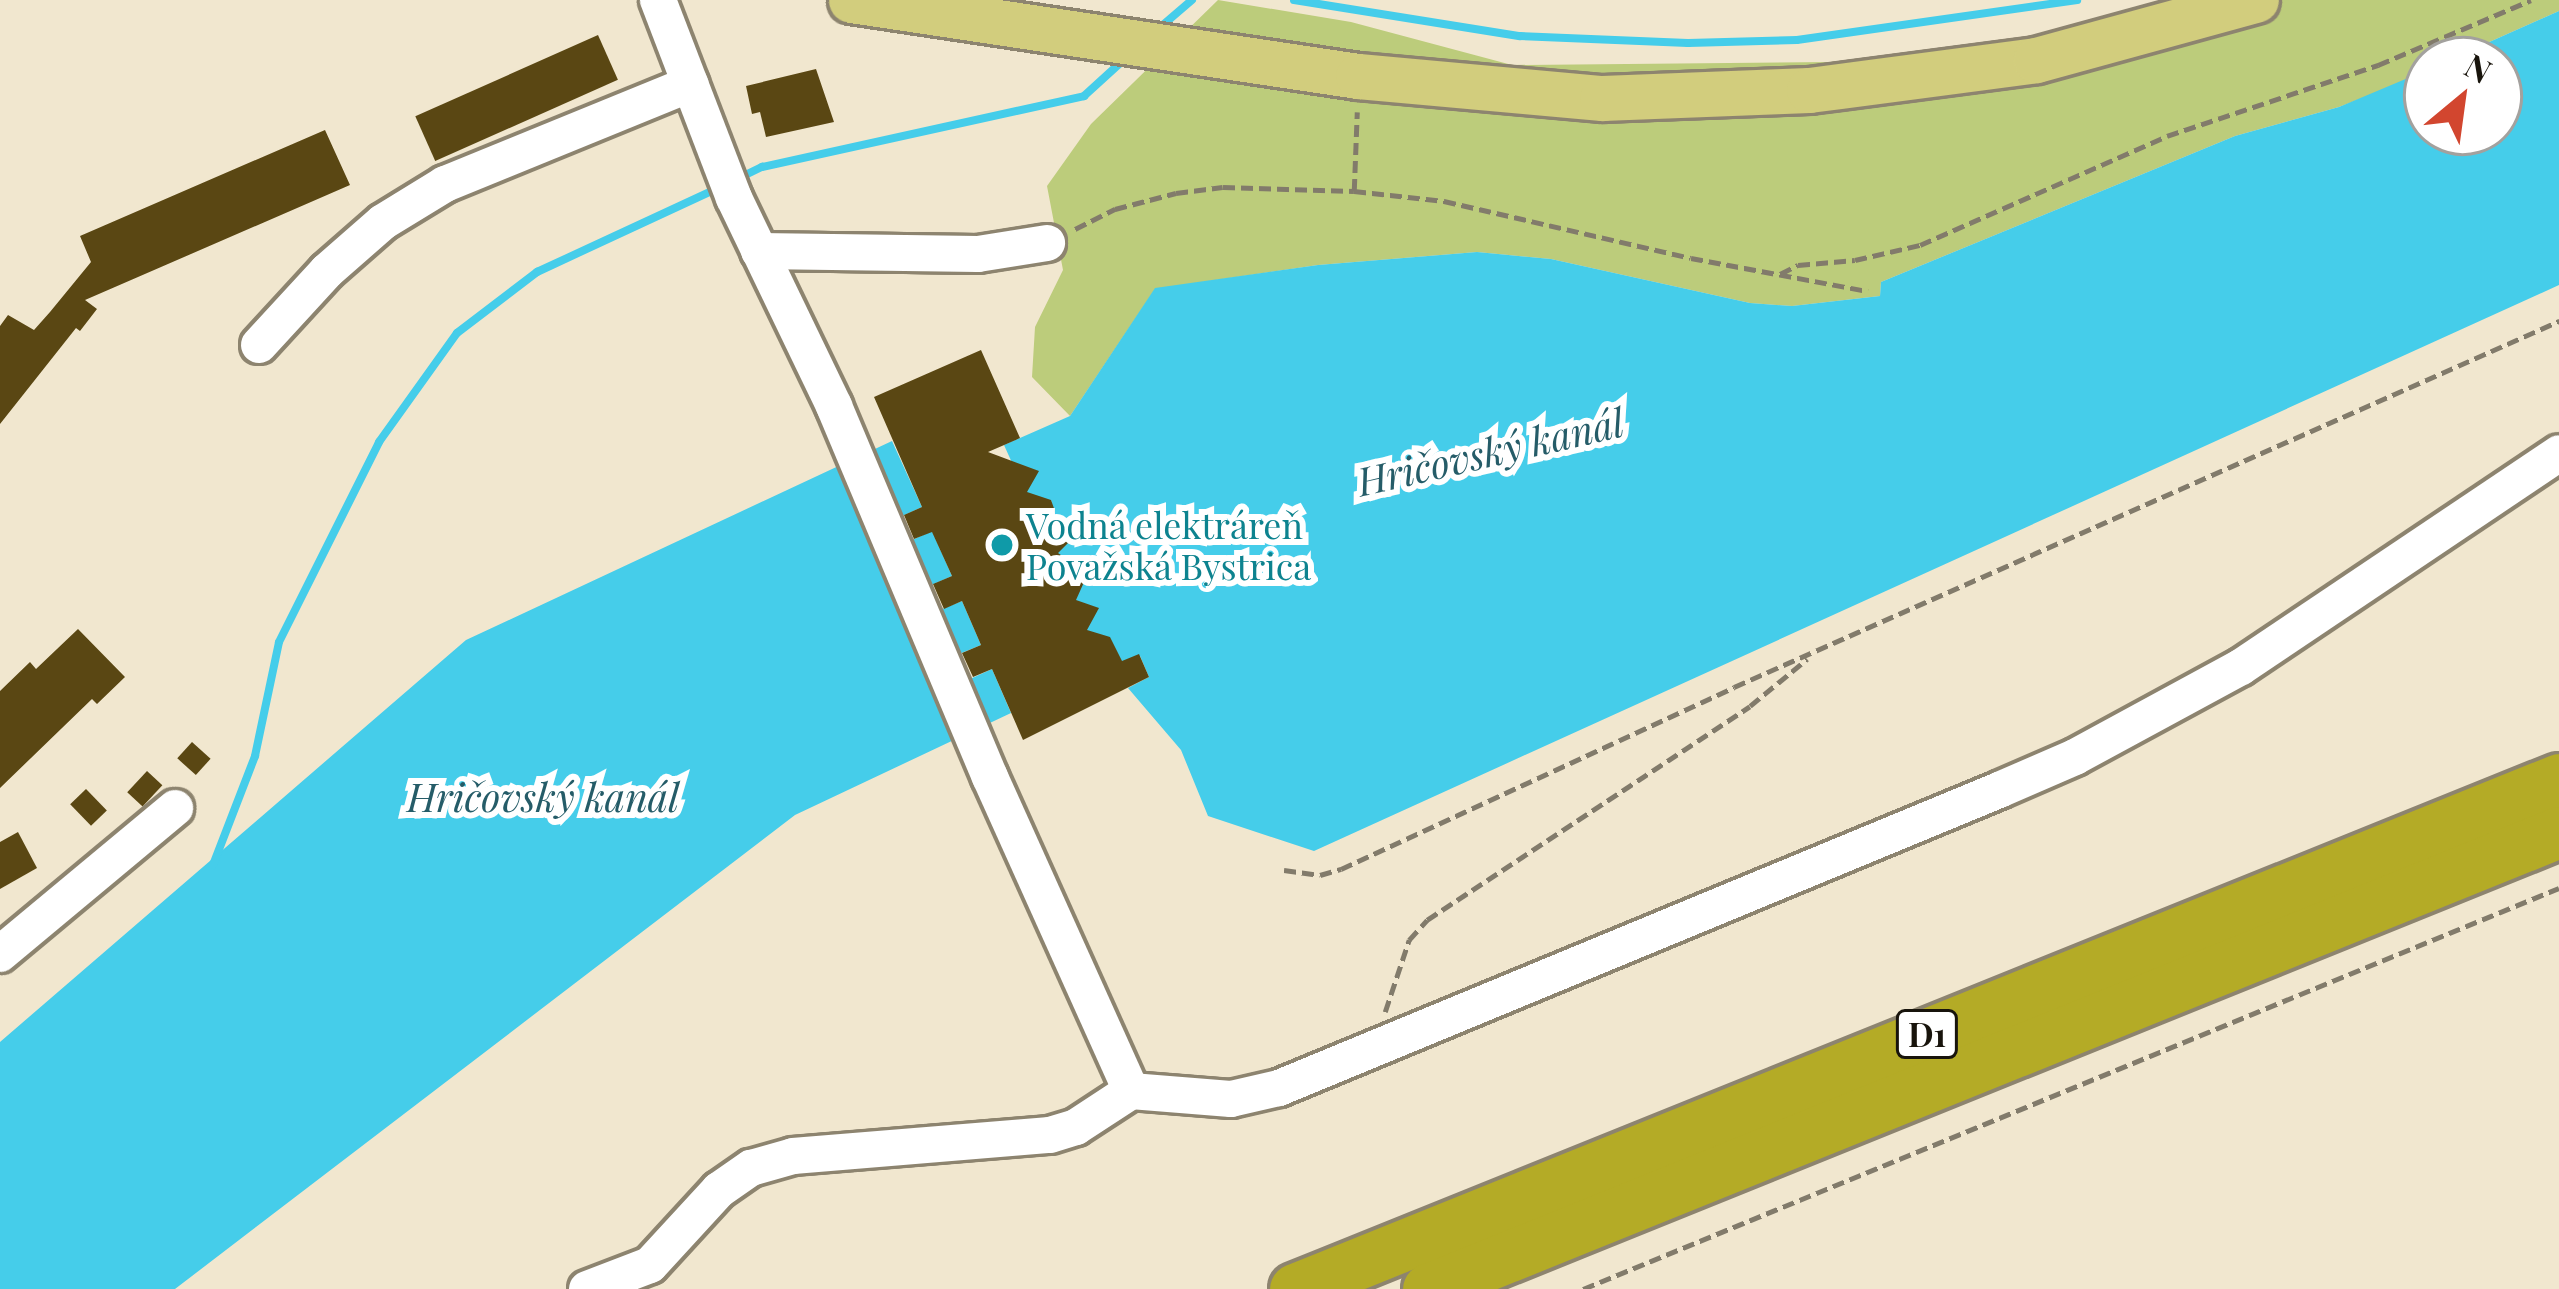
<!DOCTYPE html>
<meta charset="utf-8">
<style>
body{margin:0}
#map{position:relative;width:2559px;height:1289px;overflow:hidden;background:#f1e7cf;font-family:"Playfair Display",serif}
div>[style]{position:absolute}
.green>*{inset:0;background:#bccc7b}
.water>*{inset:0;background:#45cdea}
.stream>*{height:8px;margin:-4px;padding:0 4px;transform-origin:4px;border-radius:4px;background:#45cdea}
.building>*{inset:0;background:#5a4713;transform-origin:0 0}
.path>*{height:4.5px;margin-top:-2.25px;transform-origin:0;background:repeating-linear-gradient(90deg,#827b6b 0 12px,transparent 0 18px)}
.roads{filter:drop-shadow(3px 0 #8d846f) drop-shadow(-3px 0 #8d846f) drop-shadow(0 3px #8d846f) drop-shadow(0 -3px #8d846f)}
.minor>*{height:36px;margin:-18px;padding:0 18px;transform-origin:18px;border-radius:18px;background:#fff}
.major>*{height:45px;margin:-22.5px;padding:0 22.5px;transform-origin:22.5px;border-radius:22.5px;background:#d2cd7d}
.highway>*{height:51px;margin:-25.5px;padding:0 25.5px;transform-origin:25.5px;border-radius:25.5px;background:#b4ab26}
.dots>*{width:33px;height:33px;translate:-50% -50%;box-sizing:border-box;border:6px solid #fff;border-radius:50%}
span{translate:-50% -50%;white-space:nowrap;text-align:center;line-height:1.15;-webkit-text-stroke:12px #fff;paint-order:stroke}
.shield-label span{padding:3px 9px;background:#fff;border:3px solid;border-radius:9px;-webkit-text-stroke-width:0}
.shield-label{font-size:33px;color:#18140c;font-weight:700}
.culture-label{font-size:36px;color:#0d838f}
.left{translate:0 -50%;text-align:left}
.water-label{font-size:39px;color:#255c68;font-style:italic}
.north{position:absolute;left:2403px;top:36px;width:120px;height:120px;box-sizing:border-box;background:#fff;border:3px solid #a3a19e;border-radius:50%;rotate:29deg;font-size:33px;font-weight:700;line-height:48px;text-align:center;color:#18140c}
.north::after{content:'';display:block;margin:auto;width:42px;height:54px;background:#d2462f;clip-path:polygon(50% 0,100% 100%,50% 72%,0 100%)}
</style>
<div id="map">
<div class="green">
<div style="clip-path:polygon(1218px 0,1351px 22px,1512px 65px,1831px 62px,2071px 32px,2190px 0,2559px 0,2559px 11px,2449px 60px,2427px 60px,2427px 70px,2396px 85px,2339px 107px,2235px 136px,1881px 282px,1880px 296px,1792px 306px,1750px 303px,1551px 259px,1477px 252px,1318px 265px,1155px 289px,1070px 416px,1032px 377px,1035px 327px,1063px 270px,1047px 186px,1091px 124px)"></div>
</div>
<div class="water">
<div style="clip-path:polygon(2559px 11px,2559px 285px,1314px 851px,1208px 816px,1181px 750px,1128px 688px,1149px 677px,1140px 656px,1110px 666px,1090px 642px,1081px 620px,1098px 610px,1078px 613px,1068px 592px,1083px 584px,1081px 569px,1060px 574px,1038px 523px,1054px 515px,1051px 500px,1031px 505px,1021px 483px,1037px 470px,1018px 476px,1004px 445px,1070px 416px,1155px 288px,1318px 265px,1477px 252px,1551px 259px,1750px 303px,1792px 306px,1880px 296px,1881px 282px,2235px 136px,2339px 107px,2427px 70px,2427px 132px,2499px 132px,2499px 60px,2449px 60px)"></div>
<div style="clip-path:polygon(892px 441px,922px 507px,900px 517px,906px 534px,910px 541px,932px 531px,952px 576px,929px 586px,936px 602px,940px 610px,962px 601px,981px 645px,959px 654px,962px 663px,970px 679px,992px 669px,1011px 713px,795px 815px,175px 1289px,0 1289px,0 1042px,466px 640px)"></div>
</div>
<div class="stream">
<div style="left:1294px;top:0;width:229px;rotate:9.1deg"></div>
<div style="left:1520px;top:36px;width:168px;rotate:2.4deg"></div>
<div style="left:1688px;top:43px;width:109px;rotate:-1.6deg"></div>
<div style="left:1797px;top:40px;width:283px;rotate:-8.1deg"></div>
<div style="left:1157px;top:30px;width:46px;rotate:-40.6deg"></div>
<div style="left:737px;top:179px;width:28px;rotate:-26deg"></div>
<div style="left:762px;top:167px;width:330px;rotate:-12.4deg"></div>
<div style="left:1084px;top:96px;width:59px;rotate:-42.3deg"></div>
<div style="left:213px;top:865px;width:117px;rotate:-68.9deg"></div>
<div style="left:255px;top:756px;width:116px;rotate:-78.1deg"></div>
<div style="left:279px;top:642px;width:224px;rotate:-63.4deg"></div>
<div style="left:379px;top:442px;width:134px;rotate:-54.4deg"></div>
<div style="left:457px;top:333px;width:101px;rotate:-37.3deg"></div>
<div style="left:537px;top:272px;width:200px;rotate:-24.9deg"></div>
</div>
<div class="building">
<div style="left:598px;top:35px;width:49px;height:200px;rotate:66deg"></div>
<div style="clip-path:polygon(816px 69px,834px 122px,766px 137px,760px 112px,752px 114px,746px 86px)"></div>
<div style="clip-path:polygon(325px 130px,350px 185px,85px 300px,97px 309px,80px 331px,76px 328px,0 424px,0 326px,8px 315px,34px 330px,50px 312px,91px 262px,80px 236px)"></div>
<div style="clip-path:polygon(981px 350px,1020px 438px,988px 452px,1039px 471px,1027px 492px,1051px 500px,1055px 511px,1048px 534px,1071px 540px,1058px 553px,1081px 569px,1085px 580px,1076px 600px,1099px 608px,1087px 630px,1110px 637px,1122px 661px,1139px 654px,1149px 677px,1023px 740px,992px 669px,973px 677px,962px 653px,981px 645px,962px 601px,944px 609px,933px 584px,952px 576px,932px 532px,914px 539px,904px 515px,922px 507px,874px 397px)"></div>
<div style="clip-path:polygon(78px 629px,125px 677px,97px 704px,92px 699px,0 788px,0 691px,30px 662px,36px 669px)"></div>
<div style="left:192px;top:742px;width:25px;height:22px;rotate:42deg"></div>
<div style="left:147px;top:771px;width:21px;height:29px;rotate:43deg"></div>
<div style="left:86px;top:789px;width:30px;height:22px;rotate:46deg"></div>
<div style="clip-path:polygon(18px 832px,37px 868px,0 889px,0 842px)"></div>
</div>
<div class="path">
<div style="left:1354px;top:191px;width:79px;rotate:-87.8deg"></div>
<div style="left:1075px;top:229px;width:45px;rotate:-26.6deg"></div>
<div style="left:1115px;top:209px;width:63px;rotate:-14.7deg"></div>
<div style="left:1176px;top:193px;width:47px;rotate:-7.3deg"></div>
<div style="left:1223px;top:187px;width:131px;rotate:1.7deg"></div>
<div style="left:1354px;top:191px;width:91px;rotate:6.3deg"></div>
<div style="left:1444px;top:201px;width:253px;rotate:13deg"></div>
<div style="left:1691px;top:258px;width:180px;rotate:10.6deg"></div>
<div style="left:1780px;top:274px;width:20px;rotate:-27deg"></div>
<div style="left:1798px;top:265px;width:57px;rotate:-5deg"></div>
<div style="left:1855px;top:260px;width:67px;rotate:-13deg"></div>
<div style="left:1920px;top:245px;width:270px;rotate:-23.8deg"></div>
<div style="left:2167px;top:136px;width:223px;rotate:-18.6deg"></div>
<div style="left:2378px;top:65px;width:166px;rotate:-23deg"></div>
<div style="left:1284px;top:870px;width:36px;rotate:8deg"></div>
<div style="left:1320px;top:875px;width:22px;rotate:-16deg"></div>
<div style="left:1341px;top:869px;width:433px;rotate:-24.8deg"></div>
<div style="left:1734px;top:687px;width:903px;rotate:-23.92deg"></div>
<div style="left:1385px;top:1012px;width:76px;rotate:-71.6deg"></div>
<div style="left:1409px;top:940px;width:27px;rotate:-48deg"></div>
<div style="left:1427px;top:920px;width:387px;rotate:-33.5deg"></div>
<div style="left:1750px;top:706px;width:74px;rotate:-39.5deg"></div>
<div style="left:1583px;top:1289px;width:1055px;rotate:-22.34deg"></div>
</div>
<div class="roads">
<div class="minor">
<div style="left:658px;top:0;width:212px;rotate:69deg"></div>
<div style="left:734px;top:198px;width:231px;rotate:64.3deg"></div>
<div style="left:834px;top:406px;width:402px;rotate:67.2deg"></div>
<div style="left:990px;top:777px;width:344px;rotate:65.8deg"></div>
<div style="left:759px;top:251px;width:219px;rotate:0.8deg"></div>
<div style="left:978px;top:254px;width:70px;rotate:-9.1deg"></div>
<div style="left:259px;top:345px;width:100px;rotate:-47.4deg"></div>
<div style="left:327px;top:271px;width:74px;rotate:-41.2deg"></div>
<div style="left:383px;top:222px;width:73px;rotate:-31.5deg"></div>
<div style="left:445px;top:184px;width:265px;rotate:-22.2deg"></div>
<div style="left:0;top:954px;width:228px;rotate:-39.8deg"></div>
<div style="left:587px;top:1289px;width:67px;rotate:-20.9deg"></div>
<div style="left:650px;top:1265px;width:102px;rotate:-47.4deg"></div>
<div style="left:719px;top:1190px;width:39px;rotate:-35deg"></div>
<div style="left:751px;top:1168px;width:44px;rotate:-15.9deg"></div>
<div style="left:793px;top:1156px;width:258px;rotate:-4.7deg"></div>
<div style="left:1050px;top:1135px;width:27px;rotate:-17deg"></div>
<div style="left:1076px;top:1127px;width:66px;rotate:-33.2deg"></div>
<div style="left:1131px;top:1091px;width:100px;rotate:4.6deg"></div>
<div style="left:1231px;top:1099px;width:49px;rotate:-12.9deg"></div>
<div style="left:1279px;top:1088px;width:779px;rotate:-22.48deg"></div>
<div style="left:1999px;top:790px;width:83px;rotate:-23.5deg"></div>
<div style="left:2075px;top:757px;width:189px;rotate:-28.5deg"></div>
<div style="left:2241px;top:667px;width:383px;rotate:-33.9deg"></div>
</div>
<div class="major">
<div style="left:851px;top:0;width:513px;rotate:8.53deg"></div>
<div style="left:1358px;top:76px;width:245px;rotate:5.2deg"></div>
<div style="left:1602px;top:98px;width:207px;rotate:-2.2deg"></div>
<div style="left:1809px;top:90px;width:229px;rotate:-7.5deg"></div>
<div style="left:2036px;top:60px;width:228px;rotate:-15.3deg"></div>
</div>
<div class="highway">
<div style="left:1295px;top:1289px;width:1363px;rotate:-21.97deg"></div>
<div style="left:1428px;top:1289px;width:1220px;rotate:-22deg"></div>
</div>
</div>
<div class="dots">
<div style="left:1002px;top:545px;background:#0f9aa8"></div>
</div>
<div class="shield-label">
<span style="left:1927px;top:1034px">D1</span>
</div>
<div class="culture-label">
<span class="left" style="left:1026px;top:545px">Vodná elektráreň<br>Považská Bystrica</span>
</div>
<div class="water-label">
<span style="left:1490px;top:451px;rotate:-13deg">Hričovský kanál</span>
<span style="left:543px;top:796px">Hričovský kanál</span>
</div>
<div class="north">N</div>
</div>
